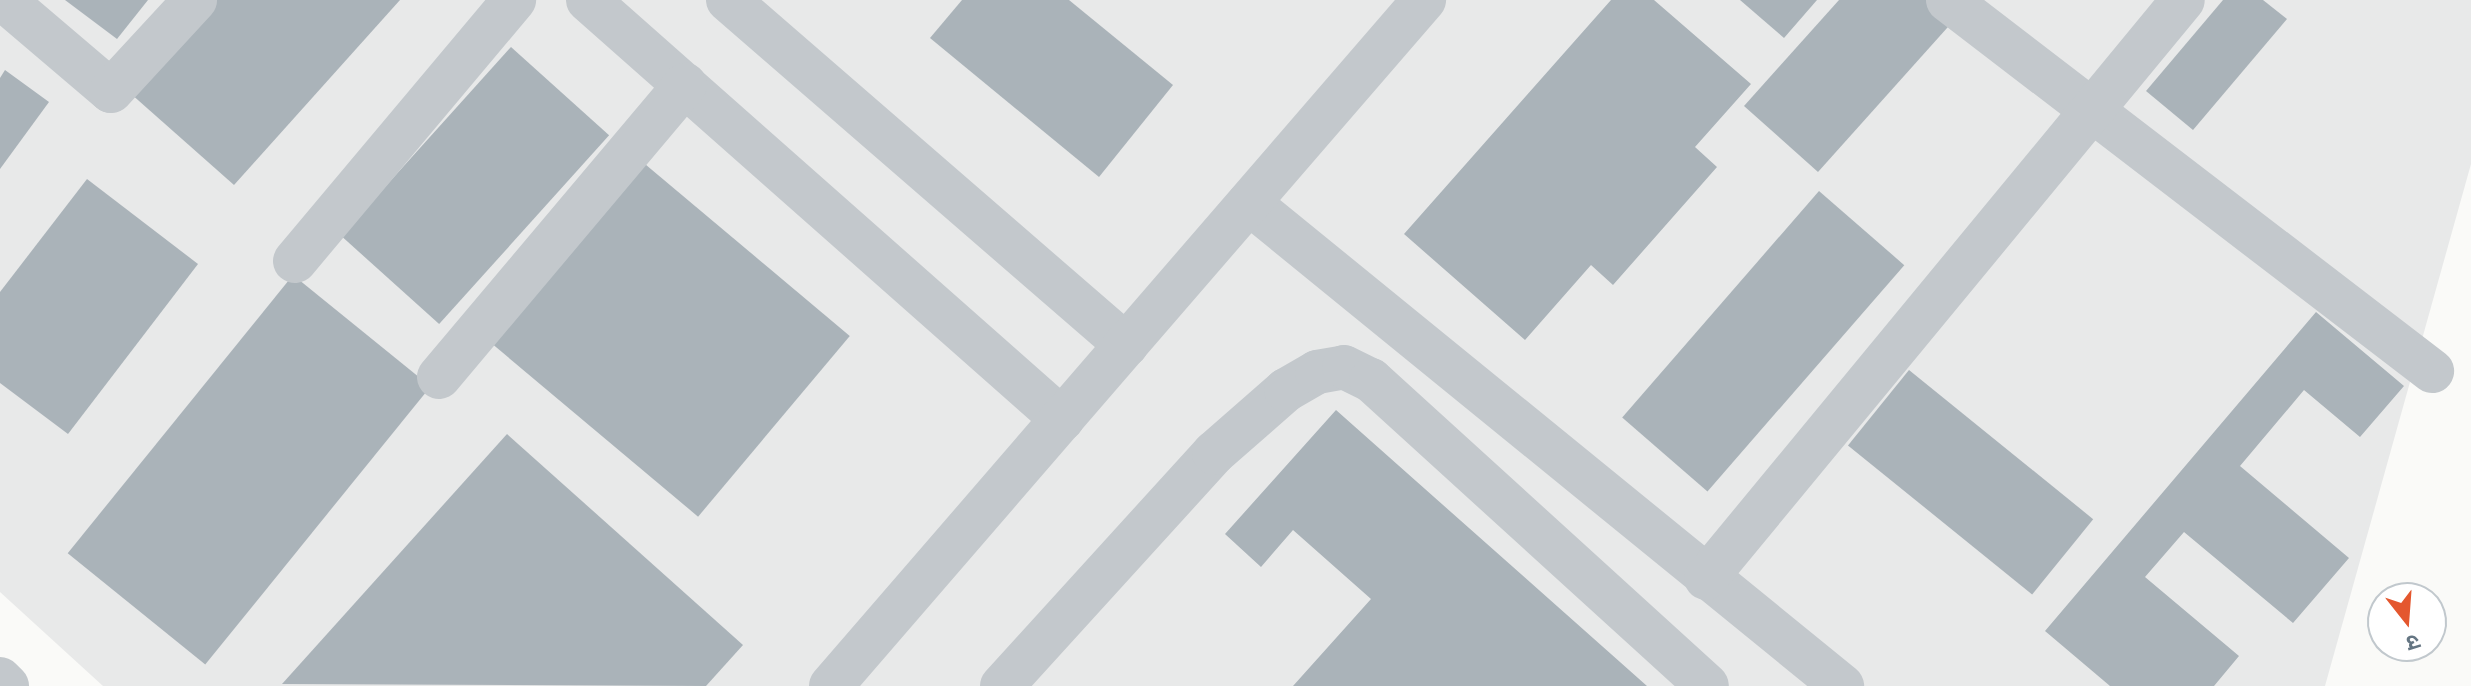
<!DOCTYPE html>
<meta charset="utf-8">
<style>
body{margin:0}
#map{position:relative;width:2471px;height:686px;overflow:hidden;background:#fafaf8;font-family:Quicksand,"Noto Sans Devanagari",sans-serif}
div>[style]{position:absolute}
.built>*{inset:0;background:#e8e9e9}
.building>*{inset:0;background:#aab3b9;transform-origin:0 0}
.minor>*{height:44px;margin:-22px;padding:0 22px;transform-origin:22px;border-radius:22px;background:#c3c8cc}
span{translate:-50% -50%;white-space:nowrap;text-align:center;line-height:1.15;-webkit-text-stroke:8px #fff;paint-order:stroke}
.north{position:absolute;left:2367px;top:582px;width:80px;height:80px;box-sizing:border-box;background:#fff;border:2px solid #c1c8cd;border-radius:50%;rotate:163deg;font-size:22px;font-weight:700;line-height:32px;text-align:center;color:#657683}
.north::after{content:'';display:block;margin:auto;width:28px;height:36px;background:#e4572e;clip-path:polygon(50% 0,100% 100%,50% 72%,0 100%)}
</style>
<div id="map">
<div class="built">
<div style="clip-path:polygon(0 0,2471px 0,2471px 164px,2325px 686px,103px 686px,0 592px)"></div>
</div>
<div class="building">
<div style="clip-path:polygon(65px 0,148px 0,117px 39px)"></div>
<div style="clip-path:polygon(213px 0,400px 0,234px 185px,130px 93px)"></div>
<div style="clip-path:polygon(962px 0,1069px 0,1173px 85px,1099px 177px,930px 38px)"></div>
<div style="clip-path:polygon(1611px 0,1654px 0,1751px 84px,1695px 147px,1717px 167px,1613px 285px,1591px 265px,1525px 340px,1404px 234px)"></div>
<div style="clip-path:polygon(1740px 0,1817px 0,1784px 38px)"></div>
<div style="clip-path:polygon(1839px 0,1936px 0,1956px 18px,1818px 172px,1744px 106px)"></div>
<div style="clip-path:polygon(2223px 0,2263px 0,2287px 19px,2193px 130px,2146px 91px)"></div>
<div style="left:511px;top:47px;width:132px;height:254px;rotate:42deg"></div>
<div style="clip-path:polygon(5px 70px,49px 102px,0 169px,0 78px)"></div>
<div style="left:633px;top:154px;width:283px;height:236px;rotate:40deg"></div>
<div style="clip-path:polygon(87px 179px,198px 264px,68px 434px,0 383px,0 292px)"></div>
<div style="left:1819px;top:191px;width:113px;height:300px;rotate:41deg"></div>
<div style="left:293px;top:275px;width:177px;height:358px;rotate:39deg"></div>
<div style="clip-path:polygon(2316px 312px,2404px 386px,2360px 437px,2304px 390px,2240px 466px,2349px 558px,2293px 623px,2184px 532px,2145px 577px,2239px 656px,2214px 686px,2110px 686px,2045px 631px)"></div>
<div style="left:1909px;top:370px;width:237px;height:97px;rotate:39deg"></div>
<div style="clip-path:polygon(1336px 410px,1647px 686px,1293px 686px,1371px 599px,1293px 530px,1261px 567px,1225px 534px)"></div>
<div style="clip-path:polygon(507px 434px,743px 645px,706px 686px,282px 684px)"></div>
</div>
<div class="minor">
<div style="left:4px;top:0;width:140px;rotate:40.4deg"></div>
<div style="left:111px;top:91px;width:124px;rotate:-47.3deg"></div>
<div style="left:588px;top:0;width:633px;rotate:41.48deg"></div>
<div style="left:728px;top:0;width:527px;rotate:40.92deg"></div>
<div style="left:1948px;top:0;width:610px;rotate:37.47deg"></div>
<div style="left:1249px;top:203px;width:765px;rotate:39.16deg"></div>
<div style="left:295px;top:261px;width:341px;rotate:-50deg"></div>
<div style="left:439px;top:377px;width:382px;rotate:-49.9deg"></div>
<div style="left:1706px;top:578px;width:749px;rotate:-50.47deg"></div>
<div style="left:0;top:679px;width:10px;rotate:45deg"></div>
<div style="left:831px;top:686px;width:907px;rotate:-49.16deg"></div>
<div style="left:1002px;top:686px;width:315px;rotate:-47.7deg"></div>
<div style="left:1214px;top:453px;width:96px;rotate:-41.2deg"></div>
<div style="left:1286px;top:390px;width:36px;rotate:-30deg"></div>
<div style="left:1317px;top:372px;width:27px;rotate:-10deg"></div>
<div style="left:1344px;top:367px;width:30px;rotate:26deg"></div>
<div style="left:1371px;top:380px;width:454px;rotate:42.3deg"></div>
</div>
<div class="north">उ</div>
</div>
